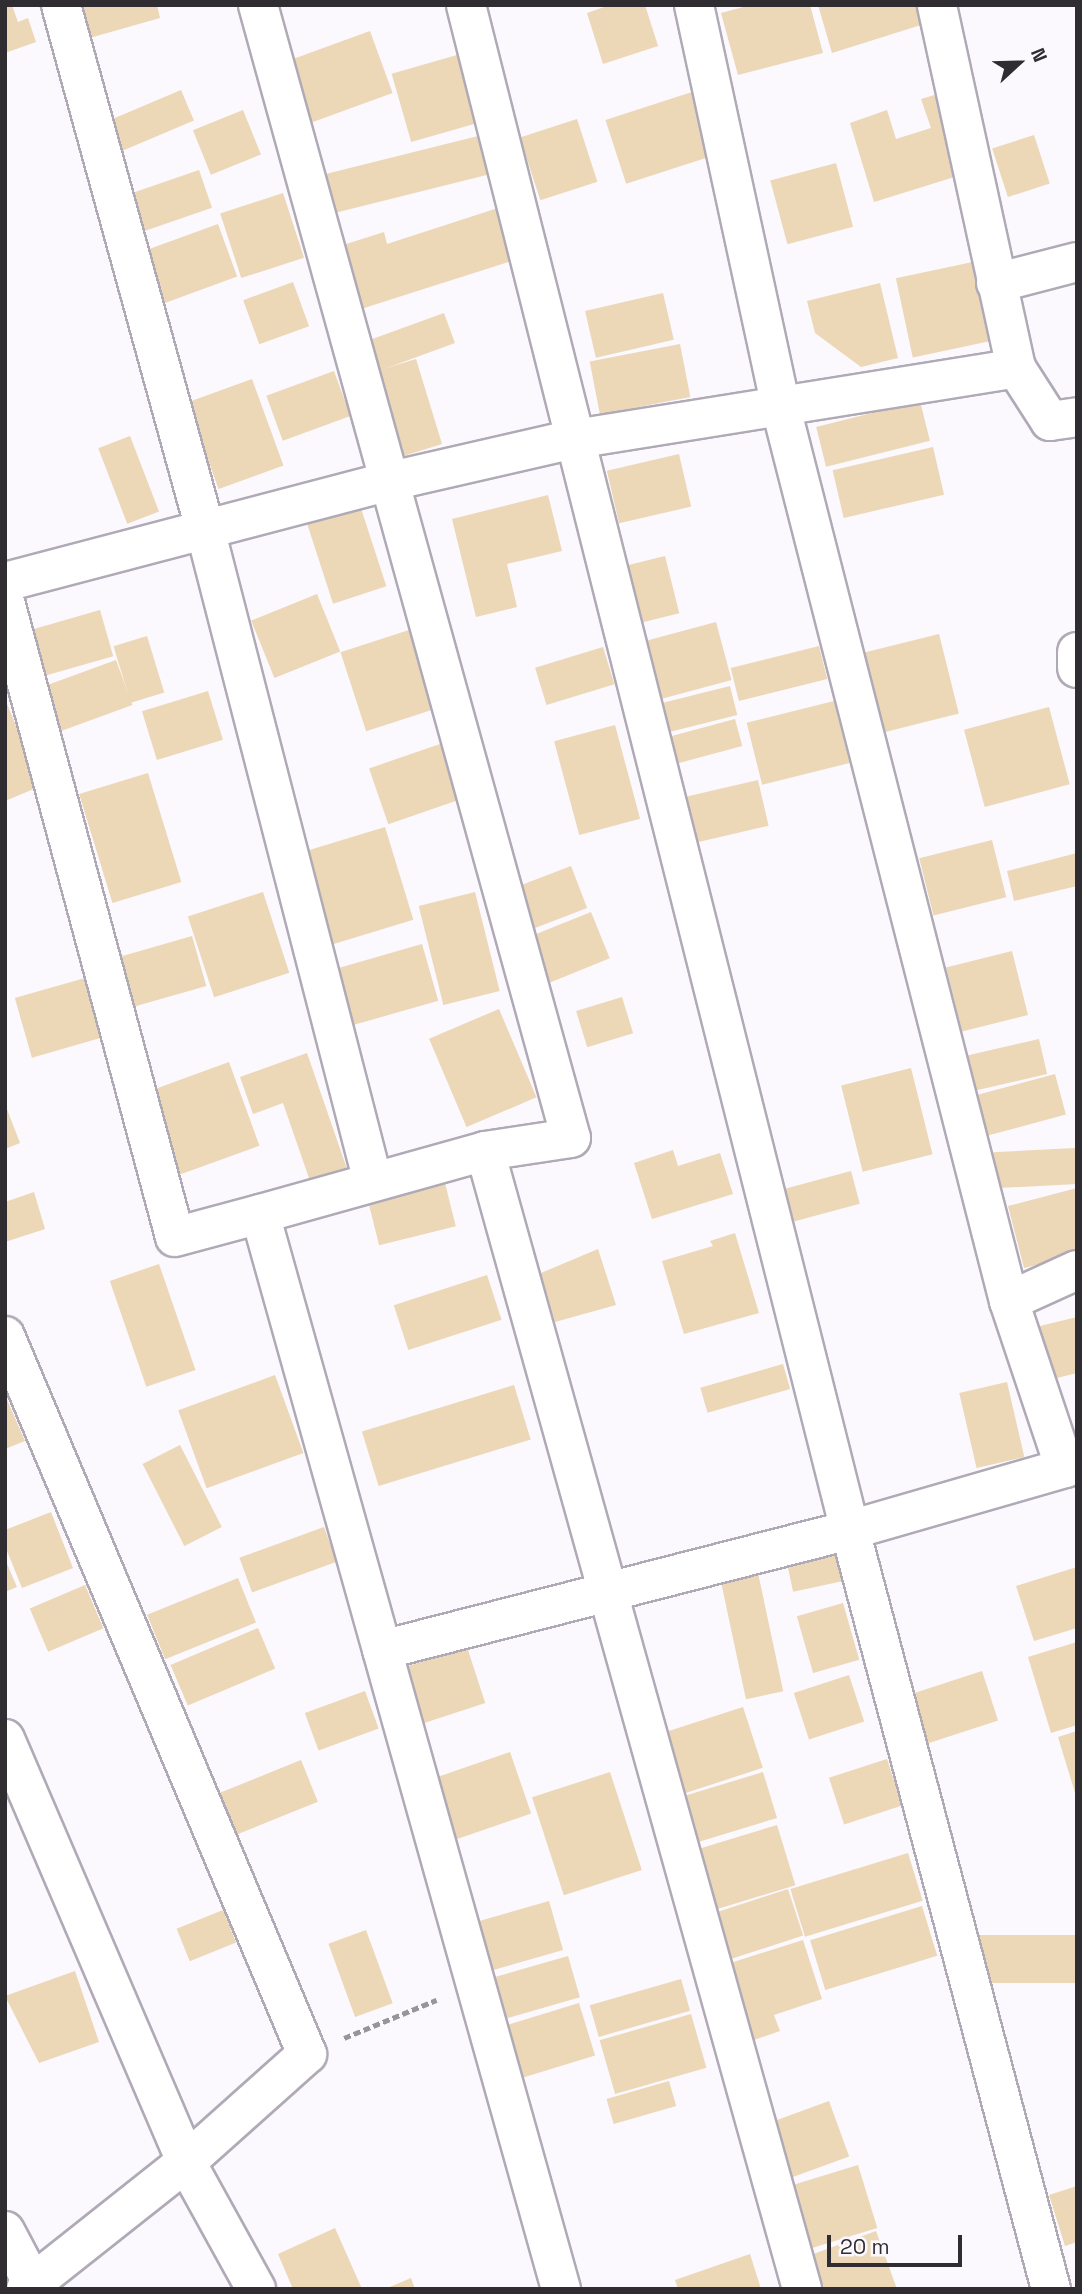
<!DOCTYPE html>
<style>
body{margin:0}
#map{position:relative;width:1082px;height:2294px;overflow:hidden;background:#fbf8fe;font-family:"Space Grotesk",sans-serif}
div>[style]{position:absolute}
.building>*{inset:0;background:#ecd7b7;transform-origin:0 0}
.path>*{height:4.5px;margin-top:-2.25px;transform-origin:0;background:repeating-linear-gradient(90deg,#97949a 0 7px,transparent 0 10.5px)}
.roads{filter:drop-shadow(2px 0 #b0aab7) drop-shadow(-2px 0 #b0aab7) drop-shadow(0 2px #b0aab7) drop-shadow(0 -2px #b0aab7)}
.minor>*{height:38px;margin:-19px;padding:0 19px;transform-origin:19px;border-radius:19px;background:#fff}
span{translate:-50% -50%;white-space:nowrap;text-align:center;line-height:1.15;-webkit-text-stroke:5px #fbf8fe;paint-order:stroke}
.frame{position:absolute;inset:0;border:7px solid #2f2d32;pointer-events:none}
.north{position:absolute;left:984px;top:28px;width:70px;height:70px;-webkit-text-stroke:5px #fbf8fe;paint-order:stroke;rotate:68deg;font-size:19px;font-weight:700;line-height:28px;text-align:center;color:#2f2d32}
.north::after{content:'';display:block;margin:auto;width:24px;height:32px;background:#2f2d32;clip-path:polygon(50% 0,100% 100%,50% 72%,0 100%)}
.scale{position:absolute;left:827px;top:2235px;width:135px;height:32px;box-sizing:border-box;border:4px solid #2f2d32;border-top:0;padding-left:9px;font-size:21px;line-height:24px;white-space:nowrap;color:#2f2d32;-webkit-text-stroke:5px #fbf8fe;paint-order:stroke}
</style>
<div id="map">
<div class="building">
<div style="clip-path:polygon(5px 5px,12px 5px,18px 22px,28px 18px,36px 42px,5px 53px)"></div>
<div style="clip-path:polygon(76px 5px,157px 5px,160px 18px,86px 39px)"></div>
<div style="clip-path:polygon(610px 5px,645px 5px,658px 46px,603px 64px,587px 13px)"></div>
<div style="clip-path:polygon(751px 5px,810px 5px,823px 53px,738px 75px,721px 13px)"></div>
<div style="clip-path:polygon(818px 5px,916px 5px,921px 25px,832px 53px)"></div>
<div style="left:370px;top:31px;width:66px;height:98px;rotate:70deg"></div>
<div style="left:457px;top:55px;width:71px;height:68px;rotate:74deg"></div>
<div style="left:181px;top:90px;width:33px;height:84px;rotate:67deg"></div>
<div style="left:692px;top:92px;width:67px;height:91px;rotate:72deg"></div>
<div style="clip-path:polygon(938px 94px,964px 174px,874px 202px,850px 123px,887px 110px,896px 139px,931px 128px,921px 99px)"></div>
<div style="left:243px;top:110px;width:48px;height:54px;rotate:68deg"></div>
<div style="left:577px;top:119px;width:66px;height:60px;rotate:72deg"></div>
<div style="left:482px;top:135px;width:40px;height:164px;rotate:76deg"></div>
<div style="left:1034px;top:135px;width:51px;height:44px;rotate:72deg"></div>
<div style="left:836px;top:163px;width:66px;height:68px;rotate:75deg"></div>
<div style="left:199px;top:170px;width:40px;height:82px;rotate:71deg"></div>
<div style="left:283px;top:193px;width:68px;height:66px;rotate:72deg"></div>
<div style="clip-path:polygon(501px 207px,518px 259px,361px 309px,340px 246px,384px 232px,387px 244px)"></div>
<div style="left:218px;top:224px;width:56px;height:90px;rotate:70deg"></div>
<div style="left:982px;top:260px;width:81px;height:88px;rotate:78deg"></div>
<div style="left:293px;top:282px;width:47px;height:53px;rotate:70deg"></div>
<div style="clip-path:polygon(880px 283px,898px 358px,861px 367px,815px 333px,807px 301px)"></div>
<div style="left:663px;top:293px;width:48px;height:80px;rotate:77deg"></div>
<div style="left:444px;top:313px;width:32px;height:88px;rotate:70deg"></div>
<div style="left:680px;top:344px;width:54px;height:92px;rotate:79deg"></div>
<div style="left:416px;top:359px;width:89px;height:43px;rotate:73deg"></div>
<div style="left:334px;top:371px;width:48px;height:72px;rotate:70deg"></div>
<div style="left:252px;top:379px;width:92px;height:69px;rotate:70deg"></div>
<div style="left:920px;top:401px;width:41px;height:107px;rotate:76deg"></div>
<div style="left:130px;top:436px;width:81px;height:34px;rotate:69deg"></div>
<div style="left:933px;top:447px;width:49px;height:103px;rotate:77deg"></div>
<div style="left:679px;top:454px;width:54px;height:74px;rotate:77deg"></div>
<div style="clip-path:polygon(548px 495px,562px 551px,507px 564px,517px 607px,476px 617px,452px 519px)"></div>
<div style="left:357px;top:496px;width:95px;height:56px;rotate:72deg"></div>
<div style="left:665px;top:556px;width:59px;height:49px;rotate:76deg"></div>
<div style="left:317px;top:594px;width:62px;height:71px;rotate:68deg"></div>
<div style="left:100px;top:610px;width:48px;height:84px;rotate:74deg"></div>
<div style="left:716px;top:622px;width:60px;height:76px;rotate:75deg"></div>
<div style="left:409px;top:630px;width:83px;height:72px;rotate:72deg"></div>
<div style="left:939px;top:634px;width:82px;height:82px;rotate:76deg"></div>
<div style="left:147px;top:636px;width:59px;height:35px;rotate:73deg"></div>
<div style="left:819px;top:646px;width:34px;height:91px;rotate:76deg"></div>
<div style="left:603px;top:647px;width:39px;height:71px;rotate:73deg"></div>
<div style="left:116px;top:660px;width:48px;height:81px;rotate:70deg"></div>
<div style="left:730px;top:686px;width:30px;height:74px;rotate:76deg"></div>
<div style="left:208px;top:691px;width:51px;height:69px;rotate:73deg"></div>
<div style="clip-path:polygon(5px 699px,41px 786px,5px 801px)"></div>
<div style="left:834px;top:701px;width:64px;height:90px;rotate:76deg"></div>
<div style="left:1049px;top:707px;width:80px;height:88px;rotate:75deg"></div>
<div style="left:735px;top:719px;width:28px;height:74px;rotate:75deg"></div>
<div style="left:615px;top:725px;width:97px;height:63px;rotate:75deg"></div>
<div style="left:440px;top:744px;width:59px;height:75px;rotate:71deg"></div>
<div style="left:148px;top:773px;width:114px;height:72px;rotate:73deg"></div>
<div style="left:758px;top:780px;width:47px;height:82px;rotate:77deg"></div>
<div style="left:385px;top:827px;width:97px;height:85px;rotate:73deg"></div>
<div style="left:992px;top:840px;width:59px;height:75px;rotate:76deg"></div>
<div style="clip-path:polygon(1077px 853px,1077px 886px,1014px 901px,1007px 871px)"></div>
<div style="left:571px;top:866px;width:45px;height:67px;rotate:69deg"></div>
<div style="left:263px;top:892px;width:85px;height:79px;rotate:72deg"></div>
<div style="left:475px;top:892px;width:102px;height:58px;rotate:76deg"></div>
<div style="left:591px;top:912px;width:50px;height:65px;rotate:68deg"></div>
<div style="left:192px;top:936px;width:52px;height:93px;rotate:74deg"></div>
<div style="left:422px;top:944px;width:59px;height:94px;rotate:74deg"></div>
<div style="left:1012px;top:951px;width:66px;height:68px;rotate:76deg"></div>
<div style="left:85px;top:978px;width:62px;height:73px;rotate:74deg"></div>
<div style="left:622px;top:997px;width:38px;height:48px;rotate:73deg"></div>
<div style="left:499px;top:1009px;width:96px;height:76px;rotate:67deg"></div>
<div style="left:1039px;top:1039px;width:36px;height:80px;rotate:77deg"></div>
<div style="clip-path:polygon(307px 1053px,347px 1169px,310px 1181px,283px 1103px,253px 1114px,240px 1077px)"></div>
<div style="left:229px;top:1062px;width:89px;height:86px;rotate:70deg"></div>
<div style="left:911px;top:1068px;width:89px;height:72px;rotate:76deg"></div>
<div style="left:1055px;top:1074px;width:42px;height:81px;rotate:75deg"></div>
<div style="clip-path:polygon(5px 1104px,20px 1143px,5px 1149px)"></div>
<div style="left:1075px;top:1148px;width:36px;height:82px;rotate:87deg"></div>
<div style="clip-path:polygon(673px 1150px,678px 1166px,720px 1153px,733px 1194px,652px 1219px,634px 1163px)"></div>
<div style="left:441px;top:1167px;width:61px;height:79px;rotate:76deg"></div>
<div style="left:851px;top:1171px;width:34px;height:76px;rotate:75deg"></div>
<div style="clip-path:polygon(1077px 1188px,1077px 1255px,1024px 1268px,1008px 1206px)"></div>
<div style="clip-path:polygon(34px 1192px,45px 1229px,5px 1242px,5px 1202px)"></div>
<div style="clip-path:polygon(735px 1233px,759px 1313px,684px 1334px,662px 1261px,713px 1246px,710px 1241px)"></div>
<div style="clip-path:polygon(598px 1249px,616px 1305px,555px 1322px,541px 1273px)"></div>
<div style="left:159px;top:1264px;width:112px;height:52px;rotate:71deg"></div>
<div style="left:487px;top:1275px;width:47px;height:98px;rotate:72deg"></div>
<div style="clip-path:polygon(1077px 1317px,1077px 1373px,1045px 1381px,1032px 1328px)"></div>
<div style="left:783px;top:1364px;width:26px;height:86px;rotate:74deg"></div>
<div style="left:275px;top:1375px;width:83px;height:103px;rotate:70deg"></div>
<div style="left:1007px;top:1382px;width:77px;height:49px;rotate:77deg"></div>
<div style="left:514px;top:1385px;width:57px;height:159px;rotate:73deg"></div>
<div style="clip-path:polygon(5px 1395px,25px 1441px,5px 1449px)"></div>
<div style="left:180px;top:1445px;width:92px;height:42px;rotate:63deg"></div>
<div style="clip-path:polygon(51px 1512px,73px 1568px,22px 1588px,5px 1546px,5px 1530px)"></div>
<div style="left:324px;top:1527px;width:37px;height:90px;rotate:70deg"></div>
<div style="left:836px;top:1553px;width:29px;height:50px;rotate:78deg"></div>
<div style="clip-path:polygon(5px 1559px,17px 1587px,5px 1592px)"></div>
<div style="clip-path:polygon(1077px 1567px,1077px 1628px,1034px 1641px,1016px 1586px)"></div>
<div style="left:758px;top:1573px;width:121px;height:38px;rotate:78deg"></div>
<div style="left:238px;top:1578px;width:48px;height:98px;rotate:68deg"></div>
<div style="left:85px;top:1585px;width:47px;height:60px;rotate:67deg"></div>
<div style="left:843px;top:1603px;width:59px;height:48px;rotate:74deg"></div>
<div style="left:258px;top:1628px;width:44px;height:95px;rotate:67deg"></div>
<div style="clip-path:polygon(1077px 1642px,1077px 1725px,1051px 1733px,1028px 1657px)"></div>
<div style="left:467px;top:1647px;width:59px;height:65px;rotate:72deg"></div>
<div style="left:982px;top:1671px;width:52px;height:75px;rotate:72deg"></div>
<div style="left:849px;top:1675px;width:49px;height:58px;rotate:72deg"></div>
<div style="left:365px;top:1691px;width:40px;height:64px;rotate:70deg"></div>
<div style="left:743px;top:1707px;width:64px;height:82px;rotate:72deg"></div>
<div style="clip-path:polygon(1077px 1731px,1077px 1796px,1076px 1796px,1058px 1737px)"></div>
<div style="left:510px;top:1752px;width:65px;height:89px;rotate:71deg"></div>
<div style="left:887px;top:1759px;width:49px;height:61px;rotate:72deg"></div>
<div style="left:301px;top:1760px;width:45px;height:96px;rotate:68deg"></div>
<div style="left:610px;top:1772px;width:103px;height:82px;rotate:72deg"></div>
<div style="left:763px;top:1772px;width:48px;height:85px;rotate:73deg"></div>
<div style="left:777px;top:1825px;width:63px;height:90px;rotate:73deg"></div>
<div style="left:908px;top:1853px;width:50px;height:123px;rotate:73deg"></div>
<div style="left:788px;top:1889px;width:49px;height:80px;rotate:72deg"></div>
<div style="left:549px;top:1901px;width:51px;height:78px;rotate:74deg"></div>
<div style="left:922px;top:1906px;width:52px;height:117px;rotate:73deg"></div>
<div style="left:223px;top:1910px;width:35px;height:50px;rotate:68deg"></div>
<div style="left:366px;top:1930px;width:78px;height:40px;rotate:70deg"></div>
<div style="left:1077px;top:1935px;width:48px;height:99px;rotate:90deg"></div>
<div style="clip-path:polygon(803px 1940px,822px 1999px,774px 2015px,780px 2031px,748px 2042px,724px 1965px)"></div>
<div style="left:568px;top:1956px;width:43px;height:94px;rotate:74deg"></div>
<div style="clip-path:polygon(75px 1971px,99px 2042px,39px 2063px,5px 1996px)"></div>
<div style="left:681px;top:1979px;width:33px;height:95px;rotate:74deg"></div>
<div style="left:579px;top:2003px;width:55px;height:88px;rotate:73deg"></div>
<div style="left:691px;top:2014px;width:56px;height:95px;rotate:74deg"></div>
<div style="left:669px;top:2081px;width:26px;height:65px;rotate:74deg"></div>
<div style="left:829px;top:2101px;width:59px;height:73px;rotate:70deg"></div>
<div style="left:858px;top:2165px;width:66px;height:81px;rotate:73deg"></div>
<div style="clip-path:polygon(1077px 2186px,1077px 2242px,1065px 2246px,1049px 2195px)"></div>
<div style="clip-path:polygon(335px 2228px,362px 2289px,293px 2289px,278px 2254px)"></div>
<div style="clip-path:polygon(876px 2231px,897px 2289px,807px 2289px,797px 2260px)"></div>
<div style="clip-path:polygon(750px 2254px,761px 2289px,678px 2289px,675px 2280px)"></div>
<div style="clip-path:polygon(411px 2278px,415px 2289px,385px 2289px)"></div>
</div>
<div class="path">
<div style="left:344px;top:2038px;width:100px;rotate:-22.4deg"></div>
</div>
<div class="roads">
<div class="minor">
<div style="left:61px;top:5px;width:543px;rotate:74.63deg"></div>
<div style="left:205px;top:529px;width:674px;rotate:75.57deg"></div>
<div style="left:258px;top:5px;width:1175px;rotate:74.56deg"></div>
<div style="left:571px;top:1138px;width:87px;rotate:171.4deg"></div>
<div style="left:466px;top:5px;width:1573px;rotate:75.87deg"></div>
<div style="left:850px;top:1530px;width:224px;rotate:-16.1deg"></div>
<div style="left:694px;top:5px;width:412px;rotate:77.8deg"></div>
<div style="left:781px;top:408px;width:922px;rotate:75.68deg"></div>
<div style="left:1009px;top:1301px;width:176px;rotate:71.5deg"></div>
<div style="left:1065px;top:1468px;width:13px;rotate:-18deg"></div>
<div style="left:996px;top:283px;width:84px;rotate:-14.5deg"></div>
<div style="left:1016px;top:368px;width:63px;rotate:57.3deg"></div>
<div style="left:1050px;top:421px;width:27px;rotate:-8deg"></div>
<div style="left:5px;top:582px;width:399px;rotate:-14.7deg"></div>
<div style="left:391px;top:481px;width:189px;rotate:-12.9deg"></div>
<div style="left:575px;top:439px;width:447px;rotate:-9.1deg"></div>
<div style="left:1016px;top:368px;width:371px;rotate:-102.3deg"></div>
<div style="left:5px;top:602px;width:657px;rotate:75.01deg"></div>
<div style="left:175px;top:1237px;width:88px;rotate:-15.1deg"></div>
<div style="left:1077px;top:652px;width:16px;rotate:90deg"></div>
<div style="left:1009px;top:1301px;width:75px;rotate:-24.5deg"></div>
<div style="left:5px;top:1336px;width:779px;rotate:67.19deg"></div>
<div style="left:307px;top:2054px;width:162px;rotate:138.2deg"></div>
<div style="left:186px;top:2162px;width:204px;rotate:141.6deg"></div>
<div style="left:382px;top:1650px;width:483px;rotate:-14.4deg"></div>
<div style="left:850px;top:1530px;width:785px;rotate:75.17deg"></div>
<div style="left:5px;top:1739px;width:460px;rotate:66.8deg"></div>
<div style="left:186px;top:2162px;width:145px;rotate:61.1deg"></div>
<div style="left:5px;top:2231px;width:60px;rotate:62.2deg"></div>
<div style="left:561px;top:2289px;width:1116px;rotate:-105.64deg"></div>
<div style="left:260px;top:1214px;width:234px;rotate:-15.6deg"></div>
<div style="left:485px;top:1151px;width:1181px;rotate:74.43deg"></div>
</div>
</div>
<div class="frame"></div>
<div class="north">N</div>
<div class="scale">20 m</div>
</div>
